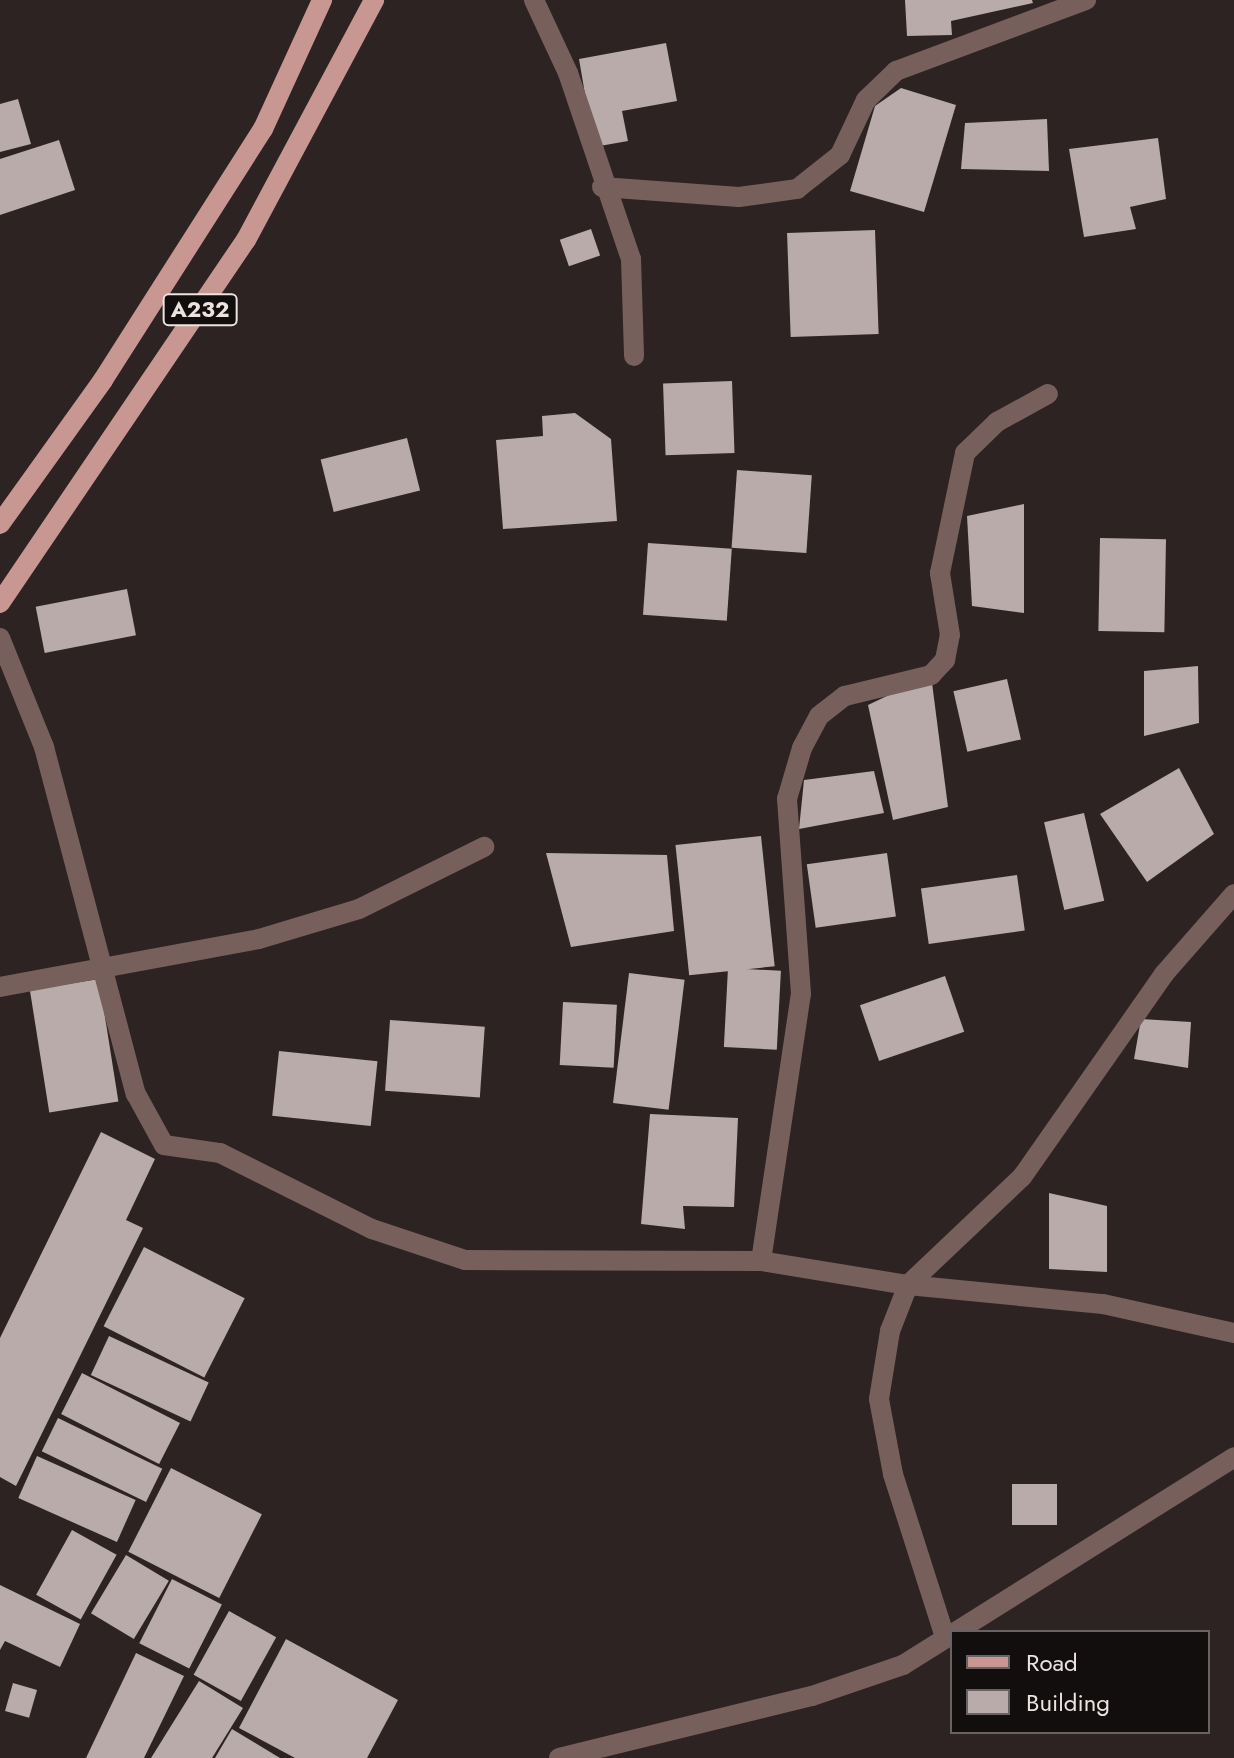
<!DOCTYPE html>
<style>
body{margin:0}
#map{position:relative;width:1234px;height:1758px;overflow:hidden;background:#2d2322;font-family:Jost,sans-serif}
div>[style]{position:absolute}
.building>*{inset:0;background:#b8aba9;transform-origin:0 0}
.street>*{height:20px;margin:-10px;padding:0 10px;transform-origin:10px;border-radius:10px;background:#775f5c}
.primary>*{height:20px;margin:-10px;padding:0 10px;transform-origin:10px;border-radius:10px;background:#c99791}
span{translate:-50% -50%;white-space:nowrap;text-align:center;line-height:1.15;-webkit-text-stroke:8px #120e0d;paint-order:stroke}
.shield-label span{padding:2px 6px;background:#120e0d;border:2px solid;border-radius:6px;-webkit-text-stroke-width:0}
.shield-label{font-size:22px;color:#eae3e2;font-weight:700}
.legend{position:absolute;left:950px;top:1630px;width:260px;height:104px;box-sizing:border-box;background:#120e0d;border:2px solid #686362;margin:0;padding:10px 14px;list-style:none;font-size:24px;color:#eae3e2}
.legend li{display:flex;align-items:center;gap:16px;height:40px}
.legend b{width:40px;border:2px solid #686362}
</style>
<div id="map">
<div class="building">
<div style="clip-path:polygon(905px 0,1032px 0,1033px 3px,951px 21px,952px 35px,907px 36px)"></div>
<div style="clip-path:polygon(666px 43px,677px 101px,622px 111px,628px 141px,594px 147px,579px 59px)"></div>
<div style="clip-path:polygon(901px 88px,956px 105px,924px 212px,850px 191px,875px 106px)"></div>
<div style="clip-path:polygon(18px 99px,31px 144px,0 152px,0 104px)"></div>
<div style="clip-path:polygon(1047px 119px,1049px 171px,961px 169px,965px 123px)"></div>
<div style="clip-path:polygon(1158px 138px,1166px 199px,1130px 207px,1136px 229px,1084px 237px,1069px 149px)"></div>
<div style="clip-path:polygon(59px 140px,75px 190px,0 215px,0 159px)"></div>
<div style="left:591px;top:229px;width:28px;height:33px;rotate:71deg"></div>
<div style="left:875px;top:230px;width:104px;height:88px;rotate:88deg"></div>
<div style="left:732px;top:381px;width:72px;height:69px;rotate:88deg"></div>
<div style="clip-path:polygon(575px 413px,611px 439px,617px 521px,503px 529px,496px 440px,543px 436px,542px 416px)"></div>
<div style="left:407px;top:438px;width:54px;height:89px;rotate:76deg"></div>
<div style="left:737px;top:470px;width:75px;height:78px;rotate:4deg"></div>
<div style="clip-path:polygon(1024px 504px,1024px 613px,972px 606px,967px 516px)"></div>
<div style="left:1100px;top:538px;width:66px;height:93px;rotate:1deg"></div>
<div style="left:648px;top:543px;width:84px;height:72px;rotate:4deg"></div>
<div style="left:127px;top:589px;width:47px;height:93px;rotate:79deg"></div>
<div style="clip-path:polygon(1198px 666px,1199px 723px,1144px 736px,1144px 671px)"></div>
<div style="clip-path:polygon(931px 675px,948px 807px,893px 820px,868px 705px)"></div>
<div style="left:1007px;top:679px;width:62px;height:55px;rotate:77deg"></div>
<div style="clip-path:polygon(1179px 768px,1214px 834px,1147px 882px,1100px 814px)"></div>
<div style="clip-path:polygon(874px 771px,884px 813px,799px 829px,804px 780px)"></div>
<div style="left:1084px;top:813px;width:90px;height:41px;rotate:77deg"></div>
<div style="left:761px;top:836px;width:131px;height:86px;rotate:84deg"></div>
<div style="clip-path:polygon(546px 853px,667px 855px,674px 931px,571px 947px)"></div>
<div style="left:887px;top:853px;width:64px;height:81px;rotate:82deg"></div>
<div style="left:1017px;top:875px;width:56px;height:97px;rotate:82deg"></div>
<div style="left:728px;top:968px;width:53px;height:79px;rotate:3deg"></div>
<div style="left:629px;top:973px;width:56px;height:131px;rotate:7deg"></div>
<div style="left:945px;top:976px;width:59px;height:90px;rotate:71deg"></div>
<div style="left:99px;top:979px;width:124px;height:70px;rotate:81deg"></div>
<div style="left:563px;top:1002px;width:54px;height:63px;rotate:3deg"></div>
<div style="clip-path:polygon(1141px 1019px,1191px 1022px,1188px 1068px,1134px 1059px)"></div>
<div style="left:390px;top:1020px;width:95px;height:71px;rotate:4deg"></div>
<div style="left:279px;top:1051px;width:99px;height:65px;rotate:6deg"></div>
<div style="clip-path:polygon(650px 1114px,738px 1118px,734px 1207px,683px 1206px,685px 1229px,641px 1224px)"></div>
<div style="clip-path:polygon(101px 1132px,155px 1159px,126px 1220px,143px 1228px,16px 1486px,0 1477px,0 1338px)"></div>
<div style="clip-path:polygon(1049px 1193px,1107px 1206px,1107px 1272px,1049px 1269px)"></div>
<div style="left:144px;top:1247px;width:113px;height:89px;rotate:27deg"></div>
<div style="left:109px;top:1336px;width:110px;height:43px;rotate:25deg"></div>
<div style="left:82px;top:1373px;width:110px;height:46px;rotate:27deg"></div>
<div style="left:58px;top:1418px;width:116px;height:37px;rotate:26deg"></div>
<div style="left:37px;top:1456px;width:108px;height:46px;rotate:24deg"></div>
<div style="left:171px;top:1468px;width:102px;height:94px;rotate:27deg"></div>
<div style="left:1057px;top:1484px;width:41px;height:45px;rotate:90deg"></div>
<div style="left:72px;top:1530px;width:51px;height:74px;rotate:29deg"></div>
<div style="left:126px;top:1555px;width:50px;height:68px;rotate:31deg"></div>
<div style="left:172px;top:1579px;width:56px;height:72px;rotate:27deg"></div>
<div style="clip-path:polygon(0 1585px,80px 1624px,60px 1667px,5px 1641px,0 1650px)"></div>
<div style="left:229px;top:1611px;width:54px;height:73px;rotate:29deg"></div>
<div style="clip-path:polygon(286px 1639px,398px 1700px,367px 1758px,295px 1758px,239px 1728px)"></div>
<div style="clip-path:polygon(136px 1653px,184px 1676px,144px 1758px,86px 1758px)"></div>
<div style="clip-path:polygon(199px 1681px,243px 1708px,212px 1758px,151px 1758px)"></div>
<div style="left:13px;top:1683px;width:25px;height:29px;rotate:16deg"></div>
<div style="clip-path:polygon(232px 1729px,280px 1758px,215px 1758px)"></div>
</div>
<div class="street">
<div style="left:534px;top:0;width:81px;rotate:65deg"></div>
<div style="left:568px;top:73px;width:196px;rotate:71.3deg"></div>
<div style="left:631px;top:259px;width:97px;rotate:88.2deg"></div>
<div style="left:602px;top:187px;width:137px;rotate:4.2deg"></div>
<div style="left:739px;top:197px;width:59px;rotate:-7.9deg"></div>
<div style="left:797px;top:189px;width:55px;rotate:-38.3deg"></div>
<div style="left:840px;top:155px;width:61px;rotate:-64.7deg"></div>
<div style="left:866px;top:100px;width:42px;rotate:-44deg"></div>
<div style="left:896px;top:71px;width:203px;rotate:-20.5deg"></div>
<div style="left:0;top:638px;width:118px;rotate:68deg"></div>
<div style="left:44px;top:747px;width:359px;rotate:75.2deg"></div>
<div style="left:136px;top:1094px;width:58px;rotate:61.2deg"></div>
<div style="left:164px;top:1145px;width:57px;rotate:8.1deg"></div>
<div style="left:220px;top:1153px;width:170px;rotate:26.6deg"></div>
<div style="left:372px;top:1229px;width:98px;rotate:18.4deg"></div>
<div style="left:465px;top:1260px;width:296px;rotate:0.2deg"></div>
<div style="left:761px;top:1261px;width:149px;rotate:9.3deg"></div>
<div style="left:908px;top:1285px;width:196px;rotate:5.6deg"></div>
<div style="left:1103px;top:1304px;width:134px;rotate:12.5deg"></div>
<div style="left:0;top:987px;width:263px;rotate:-10.5deg"></div>
<div style="left:259px;top:939px;width:104px;rotate:-16.7deg"></div>
<div style="left:359px;top:909px;width:140px;rotate:-26.4deg"></div>
<div style="left:761px;top:1261px;width:270px;rotate:-81.5deg"></div>
<div style="left:801px;top:994px;width:196px;rotate:-94.1deg"></div>
<div style="left:787px;top:799px;width:53px;rotate:-73.6deg"></div>
<div style="left:802px;top:748px;width:36px;rotate:-62deg"></div>
<div style="left:819px;top:716px;width:33px;rotate:-38deg"></div>
<div style="left:845px;top:696px;width:89px;rotate:-13.7deg"></div>
<div style="left:931px;top:675px;width:21px;rotate:-47deg"></div>
<div style="left:945px;top:660px;width:25px;rotate:-79deg"></div>
<div style="left:950px;top:635px;width:63px;rotate:-99.2deg"></div>
<div style="left:940px;top:573px;width:123px;rotate:-78.2deg"></div>
<div style="left:965px;top:453px;width:45px;rotate:-44.1deg"></div>
<div style="left:997px;top:422px;width:58px;rotate:-28.8deg"></div>
<div style="left:944px;top:1634px;width:168px;rotate:-107.7deg"></div>
<div style="left:893px;top:1474px;width:76px;rotate:-100.6deg"></div>
<div style="left:879px;top:1399px;width:69px;rotate:-80.8deg"></div>
<div style="left:890px;top:1331px;width:49px;rotate:-68.6deg"></div>
<div style="left:908px;top:1285px;width:157px;rotate:-43.5deg"></div>
<div style="left:1022px;top:1177px;width:248px;rotate:-55deg"></div>
<div style="left:1164px;top:974px;width:106px;rotate:-48.8deg"></div>
<div style="left:559px;top:1758px;width:260px;rotate:-13.8deg"></div>
<div style="left:812px;top:1696px;width:96px;rotate:-18.8deg"></div>
<div style="left:903px;top:1665px;width:391px;rotate:-32.1deg"></div>
</div>
<div class="primary">
<div style="left:0;top:524px;width:177px;rotate:-54.4deg"></div>
<div style="left:103px;top:380px;width:298px;rotate:-57.5deg"></div>
<div style="left:263px;top:129px;width:142px;rotate:-65.4deg"></div>
<div style="left:0;top:603px;width:439px;rotate:-55.9deg"></div>
<div style="left:246px;top:240px;width:272px;rotate:-61.9deg"></div>
</div>
<div class="shield-label">
<span style="left:200px;top:310px">A232</span>
</div>
<ul class="legend">
<li><b style="height:10px;background:#c99791"></b>Road</li>
<li><b style="height:22px;background:#b8aba9"></b>Building</li>
</ul>
</div>
